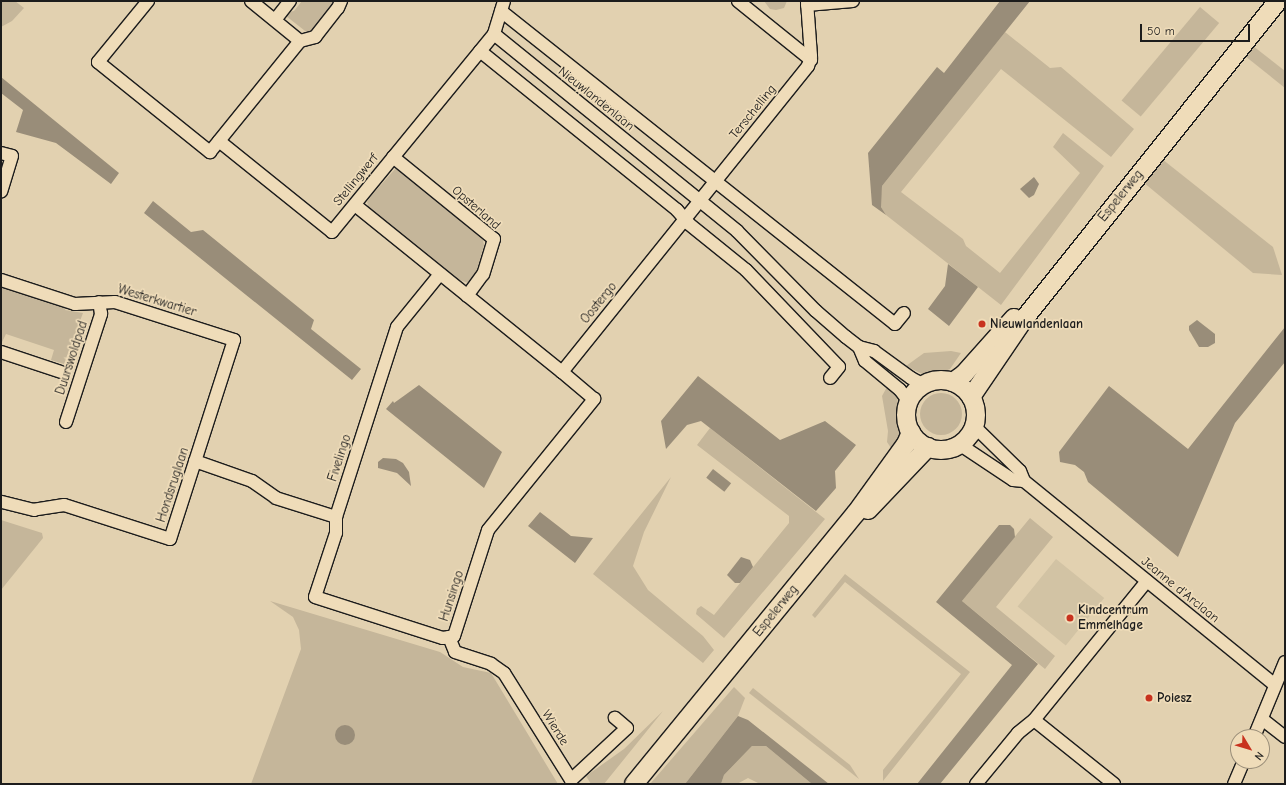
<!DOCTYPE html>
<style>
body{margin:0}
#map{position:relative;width:1286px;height:785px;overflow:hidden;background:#e2d1b0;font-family:"Comic Neue",sans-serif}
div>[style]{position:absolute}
.built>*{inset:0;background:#d2c3a4;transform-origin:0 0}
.green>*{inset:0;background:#c5b69a;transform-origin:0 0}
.round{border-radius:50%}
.water>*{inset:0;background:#998d79;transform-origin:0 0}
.roads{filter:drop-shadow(1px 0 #1c1c1c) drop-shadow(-1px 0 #1c1c1c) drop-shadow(0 1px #1c1c1c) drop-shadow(0 -1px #1c1c1c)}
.minor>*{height:12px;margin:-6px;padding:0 6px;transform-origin:6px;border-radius:6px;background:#efdcb9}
.primary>*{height:18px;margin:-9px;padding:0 9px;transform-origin:9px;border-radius:9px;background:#efdcb9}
.primary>.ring{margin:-9px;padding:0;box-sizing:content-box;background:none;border:18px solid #efdcb9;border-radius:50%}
.dots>*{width:11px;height:11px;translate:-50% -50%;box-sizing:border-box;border:2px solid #efdcb9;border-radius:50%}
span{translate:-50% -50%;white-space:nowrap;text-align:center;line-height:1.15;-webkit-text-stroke:3.5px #efdcb9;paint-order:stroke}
.street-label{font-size:13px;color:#1c1c1c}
.poi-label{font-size:13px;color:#1c1c1c;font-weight:700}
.left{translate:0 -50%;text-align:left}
.frame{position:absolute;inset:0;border:2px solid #1c1c1c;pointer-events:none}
.north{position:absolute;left:1230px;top:729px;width:40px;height:40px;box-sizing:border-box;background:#efdcb9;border:1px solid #9b8f7a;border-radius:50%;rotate:128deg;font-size:11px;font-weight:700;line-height:16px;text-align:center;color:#1c1c1c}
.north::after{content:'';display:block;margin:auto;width:14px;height:18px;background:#c8321e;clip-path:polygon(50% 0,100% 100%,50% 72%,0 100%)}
.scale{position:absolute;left:1140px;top:24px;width:110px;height:18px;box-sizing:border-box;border:2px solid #1c1c1c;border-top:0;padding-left:5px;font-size:12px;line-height:14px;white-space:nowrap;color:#1c1c1c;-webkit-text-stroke:3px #efdcb9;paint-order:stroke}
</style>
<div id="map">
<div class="built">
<div style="left:1056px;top:559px;width:62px;height:61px;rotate:39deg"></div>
</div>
<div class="green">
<div style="clip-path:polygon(1px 1px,15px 1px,24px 8px,12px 21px,1px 27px)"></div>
<div style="clip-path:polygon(302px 1px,335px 1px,315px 29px,309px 34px,286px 16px,288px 12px,294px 11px)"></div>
<div style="clip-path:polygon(764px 1px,787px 1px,784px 8px,776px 10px,770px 9px)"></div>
<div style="left:1200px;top:7px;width:25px;height:122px;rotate:40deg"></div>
<div style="clip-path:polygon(1005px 32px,1050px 68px,1061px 67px,1134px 129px,1111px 157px,1001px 69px,901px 192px,963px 239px,966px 246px,1000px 273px,1080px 173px,1053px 147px,1063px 133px,1104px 166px,1001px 305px,886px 215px,881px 207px,881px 194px,882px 186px)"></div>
<div style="clip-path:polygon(1253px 46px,1285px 71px,1285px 88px,1245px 56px)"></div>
<div style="clip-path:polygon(1162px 159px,1273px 247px,1282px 275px,1253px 273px,1143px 182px)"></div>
<div style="clip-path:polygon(395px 169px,400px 170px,483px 240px,484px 245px,477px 270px,468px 283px,457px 279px,369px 209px,367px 202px,371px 196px)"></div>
<div style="clip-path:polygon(1px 287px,65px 307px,65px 310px,83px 313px,64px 364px,51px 360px,54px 350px,6px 334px,1px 344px)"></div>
<div style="clip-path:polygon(951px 351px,961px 353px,950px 369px,942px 372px,922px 374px,906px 366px,924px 353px)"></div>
<div style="clip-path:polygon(887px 387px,896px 396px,901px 411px,901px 436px,893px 451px,887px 442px,888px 431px,882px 396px)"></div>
<div class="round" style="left:920px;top:393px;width:42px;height:42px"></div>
<div style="clip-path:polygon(710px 428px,825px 519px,724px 638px,696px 614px,697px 609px,701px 606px,714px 615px,789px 523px,789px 516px,697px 445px)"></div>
<div style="clip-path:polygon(671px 477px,644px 532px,633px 566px,648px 590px,703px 636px,714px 650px,703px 663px,593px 574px)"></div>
<div style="clip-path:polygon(1030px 518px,1053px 537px,996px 607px,1055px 656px,1045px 669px,962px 601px)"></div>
<div style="clip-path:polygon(1px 520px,42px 533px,43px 538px,1px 590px)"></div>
<div style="clip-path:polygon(845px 574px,970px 672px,883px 781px,883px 770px,961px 674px,845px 582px,815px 618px,812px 615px)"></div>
<div style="clip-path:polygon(270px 601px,440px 652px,463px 667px,491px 673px,558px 784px,251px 784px,301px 649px,299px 630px,293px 617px)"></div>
<div style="clip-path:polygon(734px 687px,745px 698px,738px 716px,685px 784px,650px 784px)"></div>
<div style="clip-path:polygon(753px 688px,850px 765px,859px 779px,749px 693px)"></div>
<div style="clip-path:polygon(663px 711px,604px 784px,591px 784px,586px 776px,624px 749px)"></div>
<div style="clip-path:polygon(752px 746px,766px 746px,812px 784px,760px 784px,748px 778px,737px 784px,721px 784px,724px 775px)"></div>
</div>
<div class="water">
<div style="clip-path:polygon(1000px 1px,1030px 1px,882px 186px,881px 207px,886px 215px,872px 205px,868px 153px,937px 67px,944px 73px)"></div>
<div style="clip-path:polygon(1px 77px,119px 173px,111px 184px,56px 143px,16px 132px,23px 110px,1px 93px)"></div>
<div style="clip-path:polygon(1034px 177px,1039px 184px,1034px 195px,1029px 198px,1020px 189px)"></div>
<div style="clip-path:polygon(153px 201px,191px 232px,203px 230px,314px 320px,311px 329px,361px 369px,352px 380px,144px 213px)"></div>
<div style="clip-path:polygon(948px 264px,978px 287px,949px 326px,928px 309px,945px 286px)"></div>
<div style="clip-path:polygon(1197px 320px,1215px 334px,1215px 343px,1208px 347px,1199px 347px,1189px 330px,1189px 326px)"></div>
<div style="clip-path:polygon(1285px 327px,1285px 362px,1235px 423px,1178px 557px,1088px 482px,1084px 472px,1075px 465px,1060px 462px,1059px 452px,1109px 386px,1188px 449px)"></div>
<div style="clip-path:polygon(698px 376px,780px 440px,825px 421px,856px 445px,835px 471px,836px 488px,816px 511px,701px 421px,687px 425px,666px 449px,661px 421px)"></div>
<div style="clip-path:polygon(419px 385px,502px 452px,484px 488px,386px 409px,393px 401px,394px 403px)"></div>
<div style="clip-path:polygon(383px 458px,396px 459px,403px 463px,409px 472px,411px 486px,397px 473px,378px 468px,378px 462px)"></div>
<div style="left:713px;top:469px;width:23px;height:11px;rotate:38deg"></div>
<div style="clip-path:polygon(540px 512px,571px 536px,593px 538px,575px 563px,528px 526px)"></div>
<div style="clip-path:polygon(999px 525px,1010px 525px,1014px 529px,1015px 537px,962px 601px,1038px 664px,940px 784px,917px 784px,1012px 665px,936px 602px)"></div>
<div style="clip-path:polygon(741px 557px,750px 560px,753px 567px,740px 583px,735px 583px,727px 575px)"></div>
<div style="clip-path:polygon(738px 716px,748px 720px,829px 784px,812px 784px,766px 746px,752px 746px,724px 775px,721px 784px,685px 784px)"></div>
<div class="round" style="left:335px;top:725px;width:20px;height:20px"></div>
</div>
<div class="roads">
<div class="minor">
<div style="left:148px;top:1px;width:79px;rotate:129.3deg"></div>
<div style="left:98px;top:62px;width:144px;rotate:38.8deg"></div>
<div style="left:210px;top:152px;width:143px;rotate:-51deg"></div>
<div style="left:251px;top:1px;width:63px;rotate:39.2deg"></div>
<div style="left:504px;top:1px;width:34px;rotate:107deg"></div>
<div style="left:494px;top:34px;width:313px;rotate:39deg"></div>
<div style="left:737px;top:231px;width:112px;rotate:45.4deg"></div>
<div style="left:816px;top:311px;width:40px;rotate:41deg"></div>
<div style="left:846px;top:337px;width:16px;rotate:38deg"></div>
<div style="left:859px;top:347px;width:16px;rotate:15deg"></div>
<div style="left:874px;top:351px;width:46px;rotate:36.1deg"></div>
<div style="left:911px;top:378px;width:15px;rotate:28deg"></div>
<div style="left:738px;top:1px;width:94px;rotate:38.9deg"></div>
<div style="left:807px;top:5px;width:46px;rotate:-5deg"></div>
<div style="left:501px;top:11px;width:503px;rotate:38.46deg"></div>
<div style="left:895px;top:324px;width:14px;rotate:-51deg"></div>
<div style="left:275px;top:20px;width:24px;rotate:-52deg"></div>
<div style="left:300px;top:41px;width:16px;rotate:-15deg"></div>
<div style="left:315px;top:37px;width:37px;rotate:-52deg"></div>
<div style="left:338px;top:8px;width:8px;rotate:-67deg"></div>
<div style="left:480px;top:51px;width:253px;rotate:38.9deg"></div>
<div style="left:677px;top:210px;width:18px;rotate:49deg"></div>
<div style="left:689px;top:224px;width:73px;rotate:38.9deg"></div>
<div style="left:746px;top:270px;width:134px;rotate:46.2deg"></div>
<div style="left:839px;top:367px;width:14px;rotate:129deg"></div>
<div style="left:219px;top:141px;width:145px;rotate:38.8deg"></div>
<div style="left:332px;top:232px;width:256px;rotate:-50.7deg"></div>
<div style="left:1px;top:153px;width:11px;rotate:15deg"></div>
<div style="left:12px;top:156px;width:37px;rotate:107deg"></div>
<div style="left:393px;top:157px;width:130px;rotate:39.1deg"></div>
<div style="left:494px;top:239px;width:37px;rotate:107deg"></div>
<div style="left:483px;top:274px;width:27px;rotate:126deg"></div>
<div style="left:355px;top:205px;width:266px;rotate:38.9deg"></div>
<div style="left:440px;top:274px;width:68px;rotate:129.1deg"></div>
<div style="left:397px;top:327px;width:200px;rotate:107.8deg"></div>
<div style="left:336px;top:517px;width:16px;rotate:90deg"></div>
<div style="left:336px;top:533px;width:67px;rotate:108.2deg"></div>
<div style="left:315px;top:597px;width:134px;rotate:17.8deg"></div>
<div style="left:443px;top:638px;width:11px;rotate:-10deg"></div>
<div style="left:454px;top:636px;width:111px;rotate:-72.2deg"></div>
<div style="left:488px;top:530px;width:169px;rotate:-51deg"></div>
<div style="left:594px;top:399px;width:42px;rotate:-139.8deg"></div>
<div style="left:562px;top:372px;width:393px;rotate:-51.2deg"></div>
<div style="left:808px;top:66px;width:10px;rotate:-73deg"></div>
<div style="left:811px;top:56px;width:55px;rotate:-94.2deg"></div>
<div style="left:1px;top:280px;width:78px;rotate:18deg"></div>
<div style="left:75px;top:304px;width:40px;rotate:-2.9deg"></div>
<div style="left:115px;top:302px;width:125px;rotate:17.7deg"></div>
<div style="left:234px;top:340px;width:209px;rotate:107.8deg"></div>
<div style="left:170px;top:539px;width:111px;rotate:-162.2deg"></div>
<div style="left:64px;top:505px;width:30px;rotate:171deg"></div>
<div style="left:34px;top:510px;width:34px;rotate:-166deg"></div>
<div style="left:859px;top:347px;width:15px;rotate:67deg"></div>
<div style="left:865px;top:361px;width:45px;rotate:39.6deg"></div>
<div style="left:900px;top:390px;width:15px;rotate:53deg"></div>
<div style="left:1px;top:352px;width:63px;rotate:18.4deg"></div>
<div style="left:66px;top:422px;width:114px;rotate:-72deg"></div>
<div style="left:101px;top:314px;width:12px;rotate:-99deg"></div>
<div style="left:974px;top:426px;width:64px;rotate:44.4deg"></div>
<div style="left:1020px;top:471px;width:11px;rotate:68deg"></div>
<div style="left:1024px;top:481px;width:323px;rotate:39.1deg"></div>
<div style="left:959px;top:444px;width:65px;rotate:33.7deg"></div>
<div style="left:1013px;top:480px;width:11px;rotate:5deg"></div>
<div style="left:195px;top:461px;width:60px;rotate:19.3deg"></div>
<div style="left:252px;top:481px;width:29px;rotate:35deg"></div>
<div style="left:276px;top:498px;width:63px;rotate:17.6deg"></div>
<div style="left:449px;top:637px;width:16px;rotate:68deg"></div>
<div style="left:455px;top:652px;width:38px;rotate:18deg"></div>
<div style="left:491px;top:664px;width:16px;rotate:35deg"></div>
<div style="left:504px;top:673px;width:126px;rotate:57.9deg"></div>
<div style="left:571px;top:780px;width:76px;rotate:-42.9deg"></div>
<div style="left:627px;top:728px;width:16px;rotate:-140deg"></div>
<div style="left:1262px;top:719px;width:29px;rotate:38deg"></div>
<div style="left:1254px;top:737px;width:81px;rotate:-67.5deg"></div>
<div style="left:976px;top:784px;width:66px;rotate:-50.5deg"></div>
<div style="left:1018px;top:733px;width:21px;rotate:-39deg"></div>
<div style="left:1114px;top:784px;width:102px;rotate:-141.3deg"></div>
<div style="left:1034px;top:720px;width:179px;rotate:-50.9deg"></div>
<div style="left:1234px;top:784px;width:25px;rotate:-67deg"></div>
</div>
<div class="primary">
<div class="ring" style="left:906px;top:380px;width:52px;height:52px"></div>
<div style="left:953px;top:382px;width:14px;rotate:-36deg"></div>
<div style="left:964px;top:374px;width:75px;rotate:-48.2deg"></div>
<div style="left:971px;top:397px;width:94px;rotate:-55.8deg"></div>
<div style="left:1024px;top:319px;width:407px;rotate:-51.4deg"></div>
<div style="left:868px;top:510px;width:87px;rotate:-46.4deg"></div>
<div style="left:634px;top:784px;width:350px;rotate:-50.7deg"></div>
<div style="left:856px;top:513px;width:85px;rotate:-54.1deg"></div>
<div style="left:906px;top:444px;width:13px;rotate:-67deg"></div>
</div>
</div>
<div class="dots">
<div style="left:982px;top:324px;background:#c8321e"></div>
<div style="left:1070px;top:618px;background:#c8321e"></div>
<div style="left:1149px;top:698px;background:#c8321e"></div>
</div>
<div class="street-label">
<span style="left:596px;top:99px;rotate:39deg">Nieuwlandenlaan</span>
<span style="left:753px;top:112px;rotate:-51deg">Terschelling</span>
<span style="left:356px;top:180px;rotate:-51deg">Stellingwerf</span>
<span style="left:1121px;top:196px;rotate:-51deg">Espelerweg</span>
<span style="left:476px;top:208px;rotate:41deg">Opsterland</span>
<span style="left:157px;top:301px;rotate:17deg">Westerkwartier</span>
<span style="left:599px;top:303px;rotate:-51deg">Oostergo</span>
<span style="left:72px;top:358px;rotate:-72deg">Duurswoldpad</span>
<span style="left:340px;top:458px;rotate:-72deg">Fivelingo</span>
<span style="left:173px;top:485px;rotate:-72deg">Hondsruglaan</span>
<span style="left:1180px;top:590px;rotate:39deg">Jeanne d'Arclaan</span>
<span style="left:452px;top:596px;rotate:-72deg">Hunsingo</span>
<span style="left:776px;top:611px;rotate:-51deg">Espelerweg</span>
<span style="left:555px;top:728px;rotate:58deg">Wierde</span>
</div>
<div class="poi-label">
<span class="left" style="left:990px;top:324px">Nieuwlandenlaan</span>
<span class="left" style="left:1078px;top:618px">Kindcentrum<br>Emmelhage</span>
<span class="left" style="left:1157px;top:698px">Poiesz</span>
</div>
<div class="frame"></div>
<div class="north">N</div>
<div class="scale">50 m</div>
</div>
